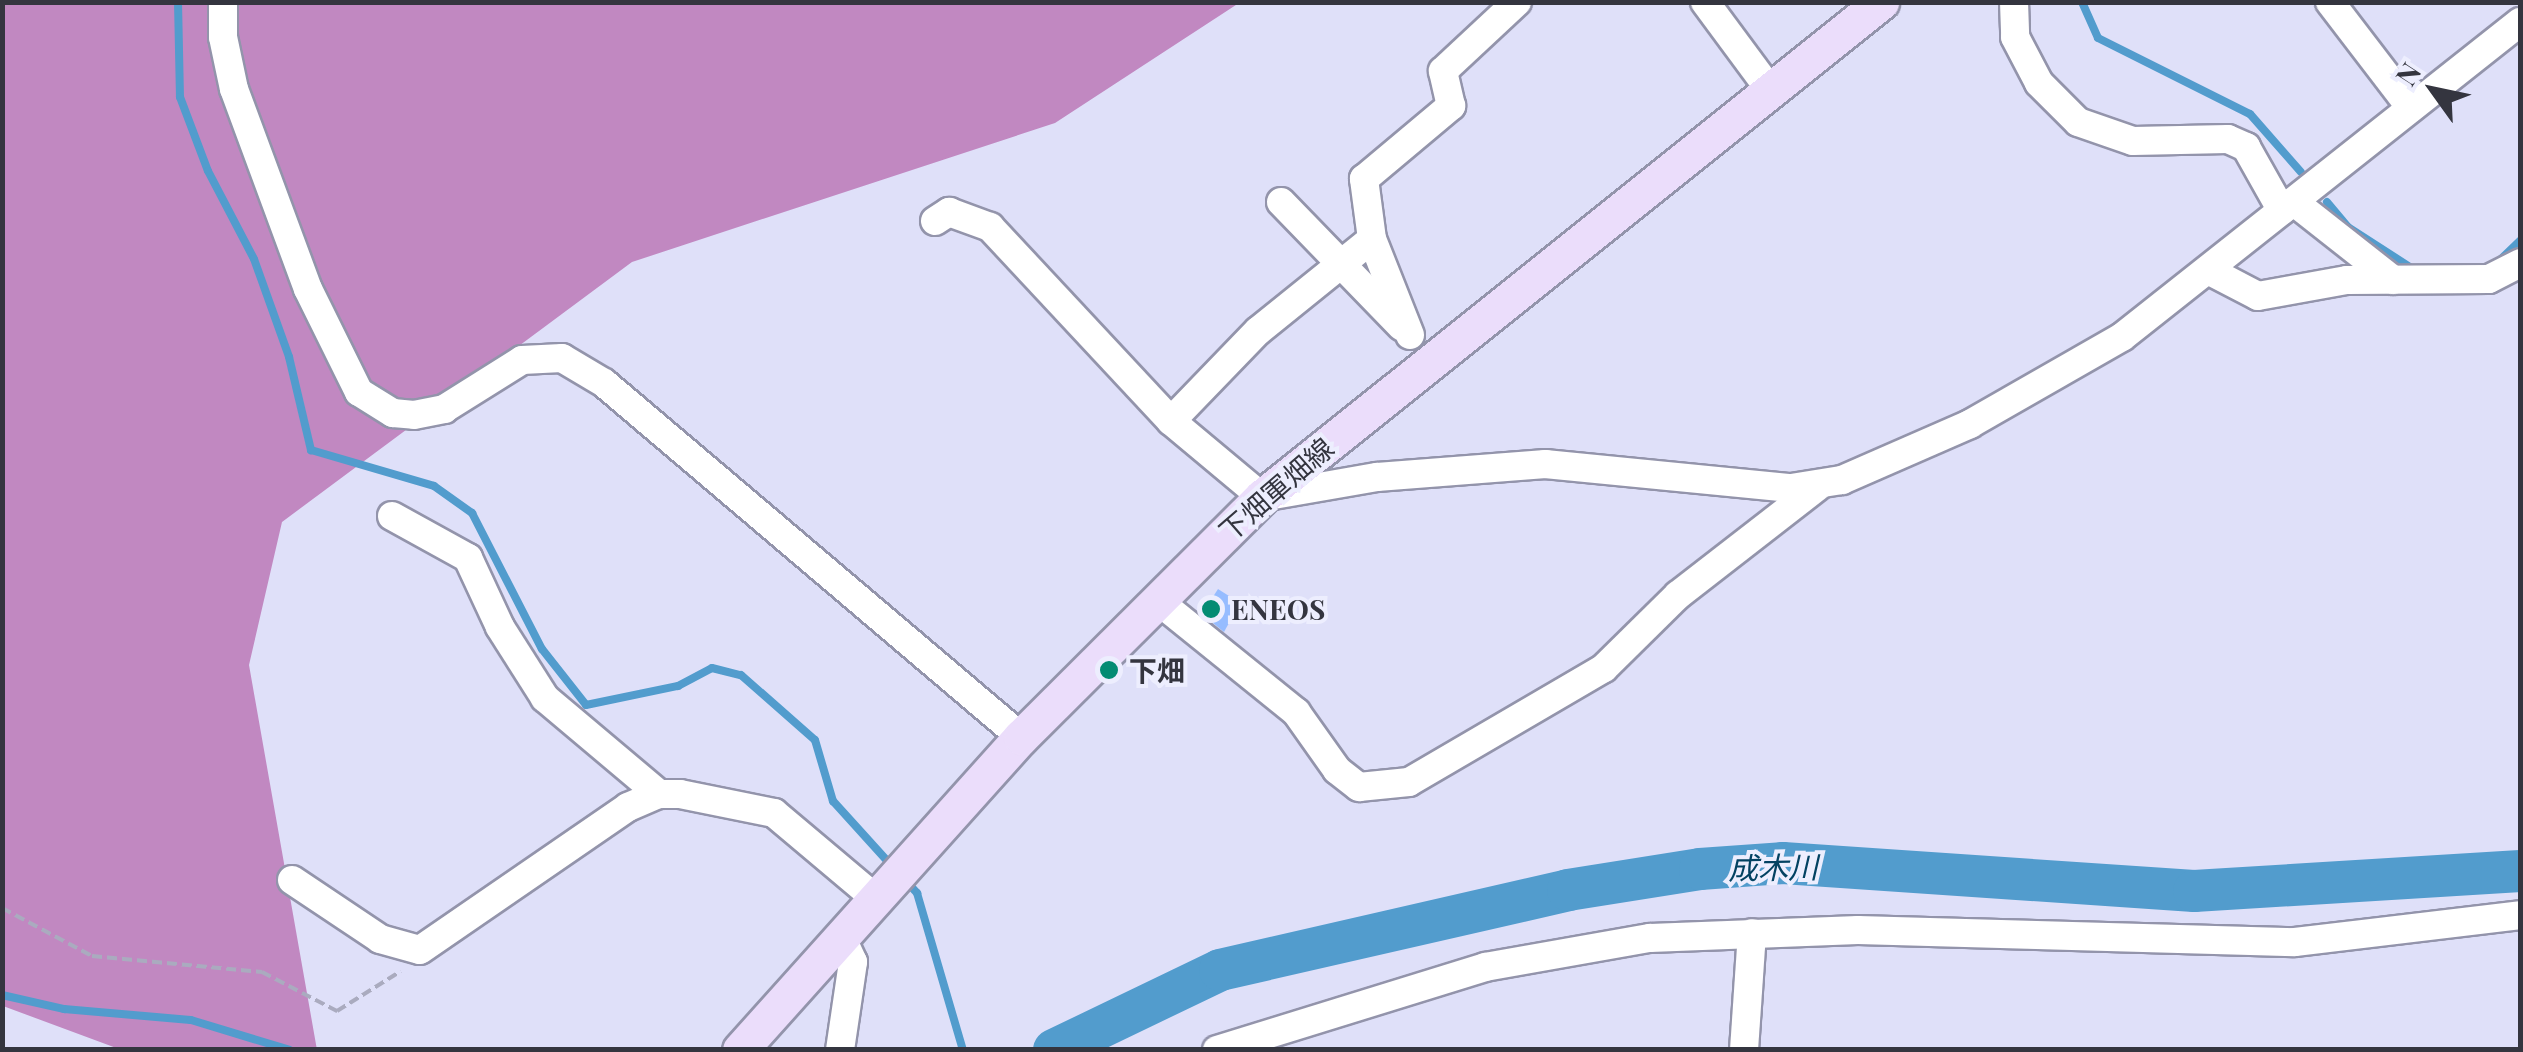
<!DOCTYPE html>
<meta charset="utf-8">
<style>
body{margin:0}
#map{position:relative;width:2523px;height:1052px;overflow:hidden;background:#dfe0f9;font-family:"Playfair Display","Noto Sans JP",serif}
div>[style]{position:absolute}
.forest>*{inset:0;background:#c188c1}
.stream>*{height:8px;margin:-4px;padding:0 4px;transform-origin:4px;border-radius:4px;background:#529ccd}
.river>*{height:42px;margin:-21px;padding:0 21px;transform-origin:21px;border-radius:21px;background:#529ccd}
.building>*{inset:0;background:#96bcff}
.path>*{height:4px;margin-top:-2px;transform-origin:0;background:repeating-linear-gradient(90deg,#aaabbf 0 10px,transparent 0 15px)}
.roads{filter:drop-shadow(2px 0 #9394ab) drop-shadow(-2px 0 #9394ab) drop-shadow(0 2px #9394ab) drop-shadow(0 -2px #9394ab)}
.minor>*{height:28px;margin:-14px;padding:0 14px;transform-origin:14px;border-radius:14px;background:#fff}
.major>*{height:35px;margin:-17.5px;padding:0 17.5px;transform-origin:17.5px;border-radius:17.5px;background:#ebddfb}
.dots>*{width:28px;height:28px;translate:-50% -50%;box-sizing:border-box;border:5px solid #edeefe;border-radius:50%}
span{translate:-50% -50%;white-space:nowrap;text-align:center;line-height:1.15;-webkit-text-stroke:8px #edeefe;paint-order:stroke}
.street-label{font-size:28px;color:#34353f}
.poi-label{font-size:28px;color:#34353f;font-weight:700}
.left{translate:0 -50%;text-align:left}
.water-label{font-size:30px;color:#034262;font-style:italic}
.frame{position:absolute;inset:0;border:5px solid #34353f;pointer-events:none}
.north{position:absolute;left:2383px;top:40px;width:100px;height:100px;-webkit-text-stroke:8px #edeefe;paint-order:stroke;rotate:303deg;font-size:28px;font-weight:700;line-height:40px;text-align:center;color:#34353f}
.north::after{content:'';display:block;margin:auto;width:35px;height:45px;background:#34353f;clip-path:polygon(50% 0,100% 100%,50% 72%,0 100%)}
</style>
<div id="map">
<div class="forest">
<div style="clip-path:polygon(2px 3px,1239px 3px,1055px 123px,632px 262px,282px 522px,249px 665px,317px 1050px,119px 1049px,3px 1006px)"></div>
</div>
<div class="stream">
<div style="left:178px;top:2px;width:95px;rotate:88.8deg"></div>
<div style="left:180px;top:97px;width:79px;rotate:69.3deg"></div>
<div style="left:208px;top:171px;width:99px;rotate:62.4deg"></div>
<div style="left:254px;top:259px;width:104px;rotate:70.3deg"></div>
<div style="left:289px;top:357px;width:96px;rotate:76.7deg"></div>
<div style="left:311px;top:450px;width:128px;rotate:16.3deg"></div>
<div style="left:434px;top:486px;width:47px;rotate:35.4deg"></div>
<div style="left:472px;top:513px;width:153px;rotate:62.8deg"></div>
<div style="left:542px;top:649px;width:71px;rotate:51.8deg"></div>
<div style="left:586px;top:705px;width:94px;rotate:-11.7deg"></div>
<div style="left:678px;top:686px;width:38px;rotate:-28deg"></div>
<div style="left:712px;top:668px;width:30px;rotate:14deg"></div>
<div style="left:741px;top:675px;width:98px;rotate:41.3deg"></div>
<div style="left:815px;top:740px;width:64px;rotate:73.6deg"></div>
<div style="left:833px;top:801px;width:88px;rotate:47.8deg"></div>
<div style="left:2082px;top:2px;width:39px;rotate:66deg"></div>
<div style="left:2098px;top:38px;width:170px;rotate:26.6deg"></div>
<div style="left:2250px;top:114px;width:77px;rotate:48.7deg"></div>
<div style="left:2327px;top:202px;width:33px;rotate:50deg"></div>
<div style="left:2348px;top:227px;width:77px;rotate:32.9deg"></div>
<div style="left:2500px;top:260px;width:28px;rotate:-44deg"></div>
<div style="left:905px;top:880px;width:18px;rotate:47deg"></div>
<div style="left:917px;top:893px;width:164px;rotate:73.7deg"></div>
<div style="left:2px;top:995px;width:64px;rotate:12.7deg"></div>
<div style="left:64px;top:1009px;width:127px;rotate:5deg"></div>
<div style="left:191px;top:1020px;width:103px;rotate:16.9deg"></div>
</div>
<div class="river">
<div style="left:1054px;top:1050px;width:184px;rotate:-25.7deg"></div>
<div style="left:1220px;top:970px;width:357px;rotate:-12.9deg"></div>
<div style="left:1568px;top:890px;width:134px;rotate:-9deg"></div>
<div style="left:1700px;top:869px;width:83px;rotate:-4.1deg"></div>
<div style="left:1783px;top:863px;width:412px;rotate:3.9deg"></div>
<div style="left:2194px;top:891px;width:327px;rotate:-3.5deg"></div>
</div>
<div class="building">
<div style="clip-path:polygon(1218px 589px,1240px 603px,1224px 632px,1202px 614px)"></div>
</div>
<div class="path">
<div style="left:2px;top:908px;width:102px;rotate:28.1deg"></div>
<div style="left:92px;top:956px;width:171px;rotate:5.4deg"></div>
<div style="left:262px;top:972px;width:85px;rotate:27.5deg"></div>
<div style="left:337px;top:1011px;width:75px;rotate:-32deg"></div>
</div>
<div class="roads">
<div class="minor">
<div style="left:223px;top:2px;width:35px;rotate:90deg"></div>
<div style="left:223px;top:37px;width:53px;rotate:78.1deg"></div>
<div style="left:234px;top:89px;width:213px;rotate:69.7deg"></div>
<div style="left:308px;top:289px;width:115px;rotate:63.7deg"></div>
<div style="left:359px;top:392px;width:40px;rotate:32deg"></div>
<div style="left:393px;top:413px;width:21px;rotate:5deg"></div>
<div style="left:414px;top:415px;width:31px;rotate:-11deg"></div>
<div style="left:444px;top:409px;width:92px;rotate:-32.1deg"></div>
<div style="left:522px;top:360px;width:40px;rotate:-2.9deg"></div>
<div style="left:562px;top:358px;width:49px;rotate:30.8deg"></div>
<div style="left:604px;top:383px;width:547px;rotate:40.33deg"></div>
<div style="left:1705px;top:2px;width:109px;rotate:53.5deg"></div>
<div style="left:2014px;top:2px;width:35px;rotate:88deg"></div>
<div style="left:2015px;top:37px;width:52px;rotate:62.4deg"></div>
<div style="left:2039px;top:83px;width:55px;rotate:45deg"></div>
<div style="left:2078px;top:122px;width:58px;rotate:19.1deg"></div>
<div style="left:2133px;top:141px;width:95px;rotate:-1.2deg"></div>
<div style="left:2228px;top:139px;width:20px;rotate:24deg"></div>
<div style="left:2246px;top:147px;width:73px;rotate:60.6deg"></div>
<div style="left:2330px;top:2px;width:133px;rotate:52.6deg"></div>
<div style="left:1281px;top:202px;width:173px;rotate:45.9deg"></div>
<div style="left:2294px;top:202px;width:126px;rotate:38.2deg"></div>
<div style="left:935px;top:221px;width:17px;rotate:-33deg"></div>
<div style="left:949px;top:212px;width:44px;rotate:20.1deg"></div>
<div style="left:990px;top:227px;width:265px;rotate:47deg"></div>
<div style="left:1171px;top:421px;width:119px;rotate:39.9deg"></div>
<div style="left:1262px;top:497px;width:117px;rotate:-9.9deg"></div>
<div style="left:1377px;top:477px;width:169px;rotate:-4.4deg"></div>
<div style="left:1545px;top:464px;width:247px;rotate:5.6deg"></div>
<div style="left:1791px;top:488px;width:52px;rotate:-8.9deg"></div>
<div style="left:1842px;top:480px;width:140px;rotate:-23.6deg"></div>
<div style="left:1970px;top:424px;width:175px;rotate:-29.8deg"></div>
<div style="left:2122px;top:337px;width:508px;rotate:-38.36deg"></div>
<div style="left:2208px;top:270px;width:56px;rotate:27.5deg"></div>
<div style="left:2258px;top:296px;width:90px;rotate:-10.2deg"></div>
<div style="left:2347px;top:280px;width:142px;rotate:-0.4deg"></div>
<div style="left:2489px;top:279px;width:35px;rotate:-27deg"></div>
<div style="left:1410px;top:335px;width:103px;rotate:-111.6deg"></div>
<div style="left:1372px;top:239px;width:61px;rotate:-97.6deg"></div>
<div style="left:1364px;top:179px;width:114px;rotate:-40deg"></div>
<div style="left:1451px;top:106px;width:36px;rotate:-103deg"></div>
<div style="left:1443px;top:71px;width:101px;rotate:-43deg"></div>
<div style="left:1171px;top:421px;width:125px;rotate:-46deg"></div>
<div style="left:1258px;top:331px;width:146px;rotate:-38.9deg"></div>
<div style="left:392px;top:516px;width:87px;rotate:28.9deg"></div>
<div style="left:468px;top:558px;width:76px;rotate:65.1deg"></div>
<div style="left:500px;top:627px;width:84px;rotate:57.6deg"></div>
<div style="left:545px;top:698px;width:149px;rotate:40.1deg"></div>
<div style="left:1157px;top:600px;width:179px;rotate:38.9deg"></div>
<div style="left:1296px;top:712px;width:71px;rotate:54.7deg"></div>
<div style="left:1337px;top:770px;width:28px;rotate:38deg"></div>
<div style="left:1359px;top:787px;width:50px;rotate:-5.7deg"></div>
<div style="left:1409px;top:782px;width:226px;rotate:-30.3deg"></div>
<div style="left:1604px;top:668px;width:104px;rotate:-44.6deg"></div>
<div style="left:1678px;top:595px;width:176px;rotate:-37.8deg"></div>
<div style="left:292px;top:880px;width:106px;rotate:33.8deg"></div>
<div style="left:380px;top:939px;width:41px;rotate:15.4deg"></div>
<div style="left:420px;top:950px;width:252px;rotate:-34.5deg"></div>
<div style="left:628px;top:807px;width:34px;rotate:-23deg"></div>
<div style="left:659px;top:794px;width:21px"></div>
<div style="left:680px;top:794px;width:96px;rotate:11.4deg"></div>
<div style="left:774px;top:813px;width:132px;rotate:40.1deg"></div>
<div style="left:840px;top:1050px;width:89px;rotate:-81.6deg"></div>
<div style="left:853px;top:962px;width:29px;rotate:-115deg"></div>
<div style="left:1217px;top:1050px;width:281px;rotate:-17.2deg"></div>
<div style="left:1485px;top:967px;width:168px;rotate:-10deg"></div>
<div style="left:1650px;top:938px;width:208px;rotate:-2.2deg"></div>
<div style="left:1858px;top:930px;width:437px;rotate:1.6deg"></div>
<div style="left:2295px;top:942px;width:227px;rotate:-6.8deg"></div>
<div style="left:1744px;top:1050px;width:117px;rotate:-86.1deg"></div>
</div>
<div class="major">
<div style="left:740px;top:1050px;width:421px;rotate:-48.1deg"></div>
<div style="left:1021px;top:737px;width:340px;rotate:-44.9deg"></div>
<div style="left:1262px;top:497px;width:793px;rotate:-38.65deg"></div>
</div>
</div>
<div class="dots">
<div style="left:1211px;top:609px;background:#038c73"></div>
<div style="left:1109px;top:670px;background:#038c73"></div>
</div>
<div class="street-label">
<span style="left:1276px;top:489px;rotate:-41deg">下畑軍畑線</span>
</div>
<div class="poi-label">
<span class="left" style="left:1231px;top:609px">ENEOS</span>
<span class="left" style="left:1129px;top:670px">下畑</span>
</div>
<div class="water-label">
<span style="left:1773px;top:867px;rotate:-1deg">成木川</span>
</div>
<div class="frame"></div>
<div class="north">N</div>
</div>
